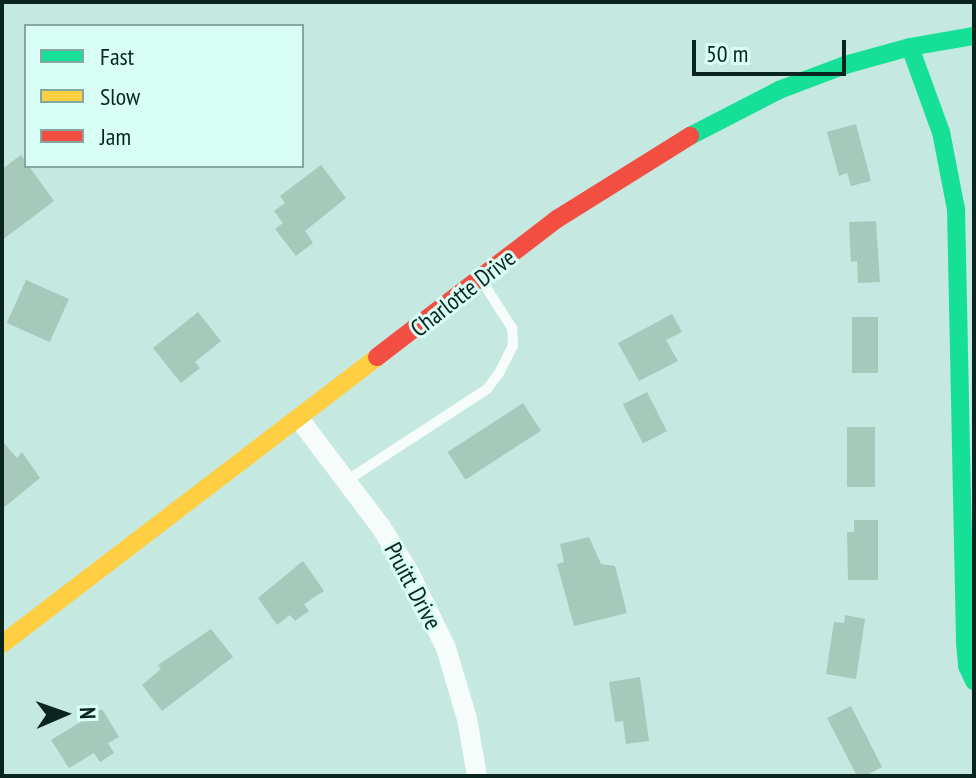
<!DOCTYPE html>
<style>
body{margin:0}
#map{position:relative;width:976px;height:778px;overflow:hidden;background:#c5e8e0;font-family:"PT Sans Narrow",sans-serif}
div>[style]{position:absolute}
.building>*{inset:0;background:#a6c9bc;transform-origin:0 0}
.lane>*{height:10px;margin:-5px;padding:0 5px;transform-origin:5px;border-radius:5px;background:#f6fcfa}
.street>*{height:20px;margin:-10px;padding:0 10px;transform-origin:10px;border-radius:10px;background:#f6fcfa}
.fast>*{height:18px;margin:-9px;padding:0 9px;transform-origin:9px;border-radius:9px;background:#16e098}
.slow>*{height:18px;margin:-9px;padding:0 9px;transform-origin:9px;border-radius:9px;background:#ffcf43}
.jam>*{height:18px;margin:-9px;padding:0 9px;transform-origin:9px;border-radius:9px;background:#f24e42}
span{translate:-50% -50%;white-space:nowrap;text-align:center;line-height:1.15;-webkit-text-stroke:6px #d8fef5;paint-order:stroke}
.street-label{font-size:24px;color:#0a2520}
.frame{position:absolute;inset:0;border:4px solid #0a2520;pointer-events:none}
.legend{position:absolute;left:24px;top:24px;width:280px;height:144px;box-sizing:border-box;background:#d8fef5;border:2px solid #86a7a0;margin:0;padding:10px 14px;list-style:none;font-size:24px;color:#0a2520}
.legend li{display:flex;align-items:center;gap:16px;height:40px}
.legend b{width:40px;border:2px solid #86a7a0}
.north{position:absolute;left:24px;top:674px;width:80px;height:80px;-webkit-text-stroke:6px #d8fef5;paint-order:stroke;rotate:88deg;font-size:22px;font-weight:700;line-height:32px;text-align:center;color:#0a2520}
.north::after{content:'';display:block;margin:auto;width:28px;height:36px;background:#0a2520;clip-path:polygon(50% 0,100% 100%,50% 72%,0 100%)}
.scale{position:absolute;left:692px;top:40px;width:154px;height:36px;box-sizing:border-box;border:4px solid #0a2520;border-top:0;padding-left:10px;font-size:24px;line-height:28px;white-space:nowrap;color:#0a2520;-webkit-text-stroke:6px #d8fef5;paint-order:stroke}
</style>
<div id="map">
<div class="building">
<div style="clip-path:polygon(856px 124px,871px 181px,851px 186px,847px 173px,839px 176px,827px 132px)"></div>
<div style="clip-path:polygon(21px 155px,54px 201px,2px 240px,2px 169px)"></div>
<div style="clip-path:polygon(321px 165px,346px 198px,305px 231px,313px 243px,296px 256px,275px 229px,283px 223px,274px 211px,285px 203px,280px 196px)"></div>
<div style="clip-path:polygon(876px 221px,880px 282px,858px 283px,857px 261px,851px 262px,849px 222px)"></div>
<div style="left:26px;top:280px;width:47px;height:47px;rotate:24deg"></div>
<div style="clip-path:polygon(198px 312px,221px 341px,195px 362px,200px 368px,181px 383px,153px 348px)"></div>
<div style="clip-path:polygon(672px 314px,682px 332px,666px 340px,678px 361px,639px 381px,618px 343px)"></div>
<div style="left:852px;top:317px;width:26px;height:56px"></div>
<div style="left:647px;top:392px;width:44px;height:27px;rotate:63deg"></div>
<div style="left:523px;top:403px;width:33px;height:90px;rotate:57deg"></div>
<div style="left:847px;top:427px;width:28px;height:60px"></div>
<div style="clip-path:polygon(2px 441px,17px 458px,22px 452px,40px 478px,2px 509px)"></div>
<div style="clip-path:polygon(854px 520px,878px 520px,878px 580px,848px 580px,847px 532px,854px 532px)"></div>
<div style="clip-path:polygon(589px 537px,601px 564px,615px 566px,627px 613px,574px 626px,557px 564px,564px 562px,560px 544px)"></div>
<div style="clip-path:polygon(303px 561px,324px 591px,304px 604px,309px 611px,295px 621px,290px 615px,277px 625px,258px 598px)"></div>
<div style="clip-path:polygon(845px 615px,865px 619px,856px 679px,826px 674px,834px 622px,844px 623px)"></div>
<div style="clip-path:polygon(211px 629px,233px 657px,162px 711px,142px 685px,161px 669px,158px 665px)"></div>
<div style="clip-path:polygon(640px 677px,649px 741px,626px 744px,623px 721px,615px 722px,609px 682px)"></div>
<div style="clip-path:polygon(851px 706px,882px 767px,865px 776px,857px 776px,827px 718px)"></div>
<div style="clip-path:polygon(102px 709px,119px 737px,108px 743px,114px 753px,100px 762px,94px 753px,69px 768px,51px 740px)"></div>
</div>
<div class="lane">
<div style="left:346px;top:481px;width:168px;rotate:-33.1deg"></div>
<div style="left:487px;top:389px;width:20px;rotate:-53deg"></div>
<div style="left:499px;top:373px;width:31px;rotate:-63deg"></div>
<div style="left:513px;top:345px;width:17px;rotate:-93deg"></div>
<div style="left:512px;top:328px;width:56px;rotate:-122.6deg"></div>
</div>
<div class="street">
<div style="left:300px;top:420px;width:134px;rotate:52.9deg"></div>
<div style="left:381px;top:527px;width:55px;rotate:58.3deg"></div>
<div style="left:410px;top:574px;width:82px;rotate:64.1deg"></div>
<div style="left:446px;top:648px;width:74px;rotate:73.5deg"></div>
<div style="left:467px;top:719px;width:58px;rotate:80deg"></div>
</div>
<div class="fast">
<div style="left:910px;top:47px;width:90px;rotate:70deg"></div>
<div style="left:941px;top:132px;width:78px;rotate:79deg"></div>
<div style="left:956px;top:209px;width:433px;rotate:88.8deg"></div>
<div style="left:965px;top:642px;width:24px;rotate:85deg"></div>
<div style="left:967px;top:666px;width:17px;rotate:65deg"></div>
<div style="left:690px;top:136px;width:100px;rotate:-27.3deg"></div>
<div style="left:779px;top:90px;width:71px;rotate:-20.7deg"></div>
<div style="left:845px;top:65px;width:67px;rotate:-15.5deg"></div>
<div style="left:910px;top:47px;width:65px;rotate:-9.8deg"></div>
</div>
<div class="slow">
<div style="left:2px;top:644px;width:472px;rotate:-37.4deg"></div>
</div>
<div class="jam">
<div style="left:377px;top:357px;width:227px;rotate:-37.5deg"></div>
<div style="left:557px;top:219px;width:157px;rotate:-32deg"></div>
</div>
<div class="street-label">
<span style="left:463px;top:293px;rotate:-38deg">Charlotte Drive</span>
<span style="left:413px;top:586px;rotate:62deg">Pruitt Drive</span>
</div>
<div class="frame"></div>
<ul class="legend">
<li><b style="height:10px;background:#16e098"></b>Fast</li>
<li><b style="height:10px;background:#ffcf43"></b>Slow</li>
<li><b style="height:10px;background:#f24e42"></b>Jam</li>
</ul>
<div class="north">N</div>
<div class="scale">50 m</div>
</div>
